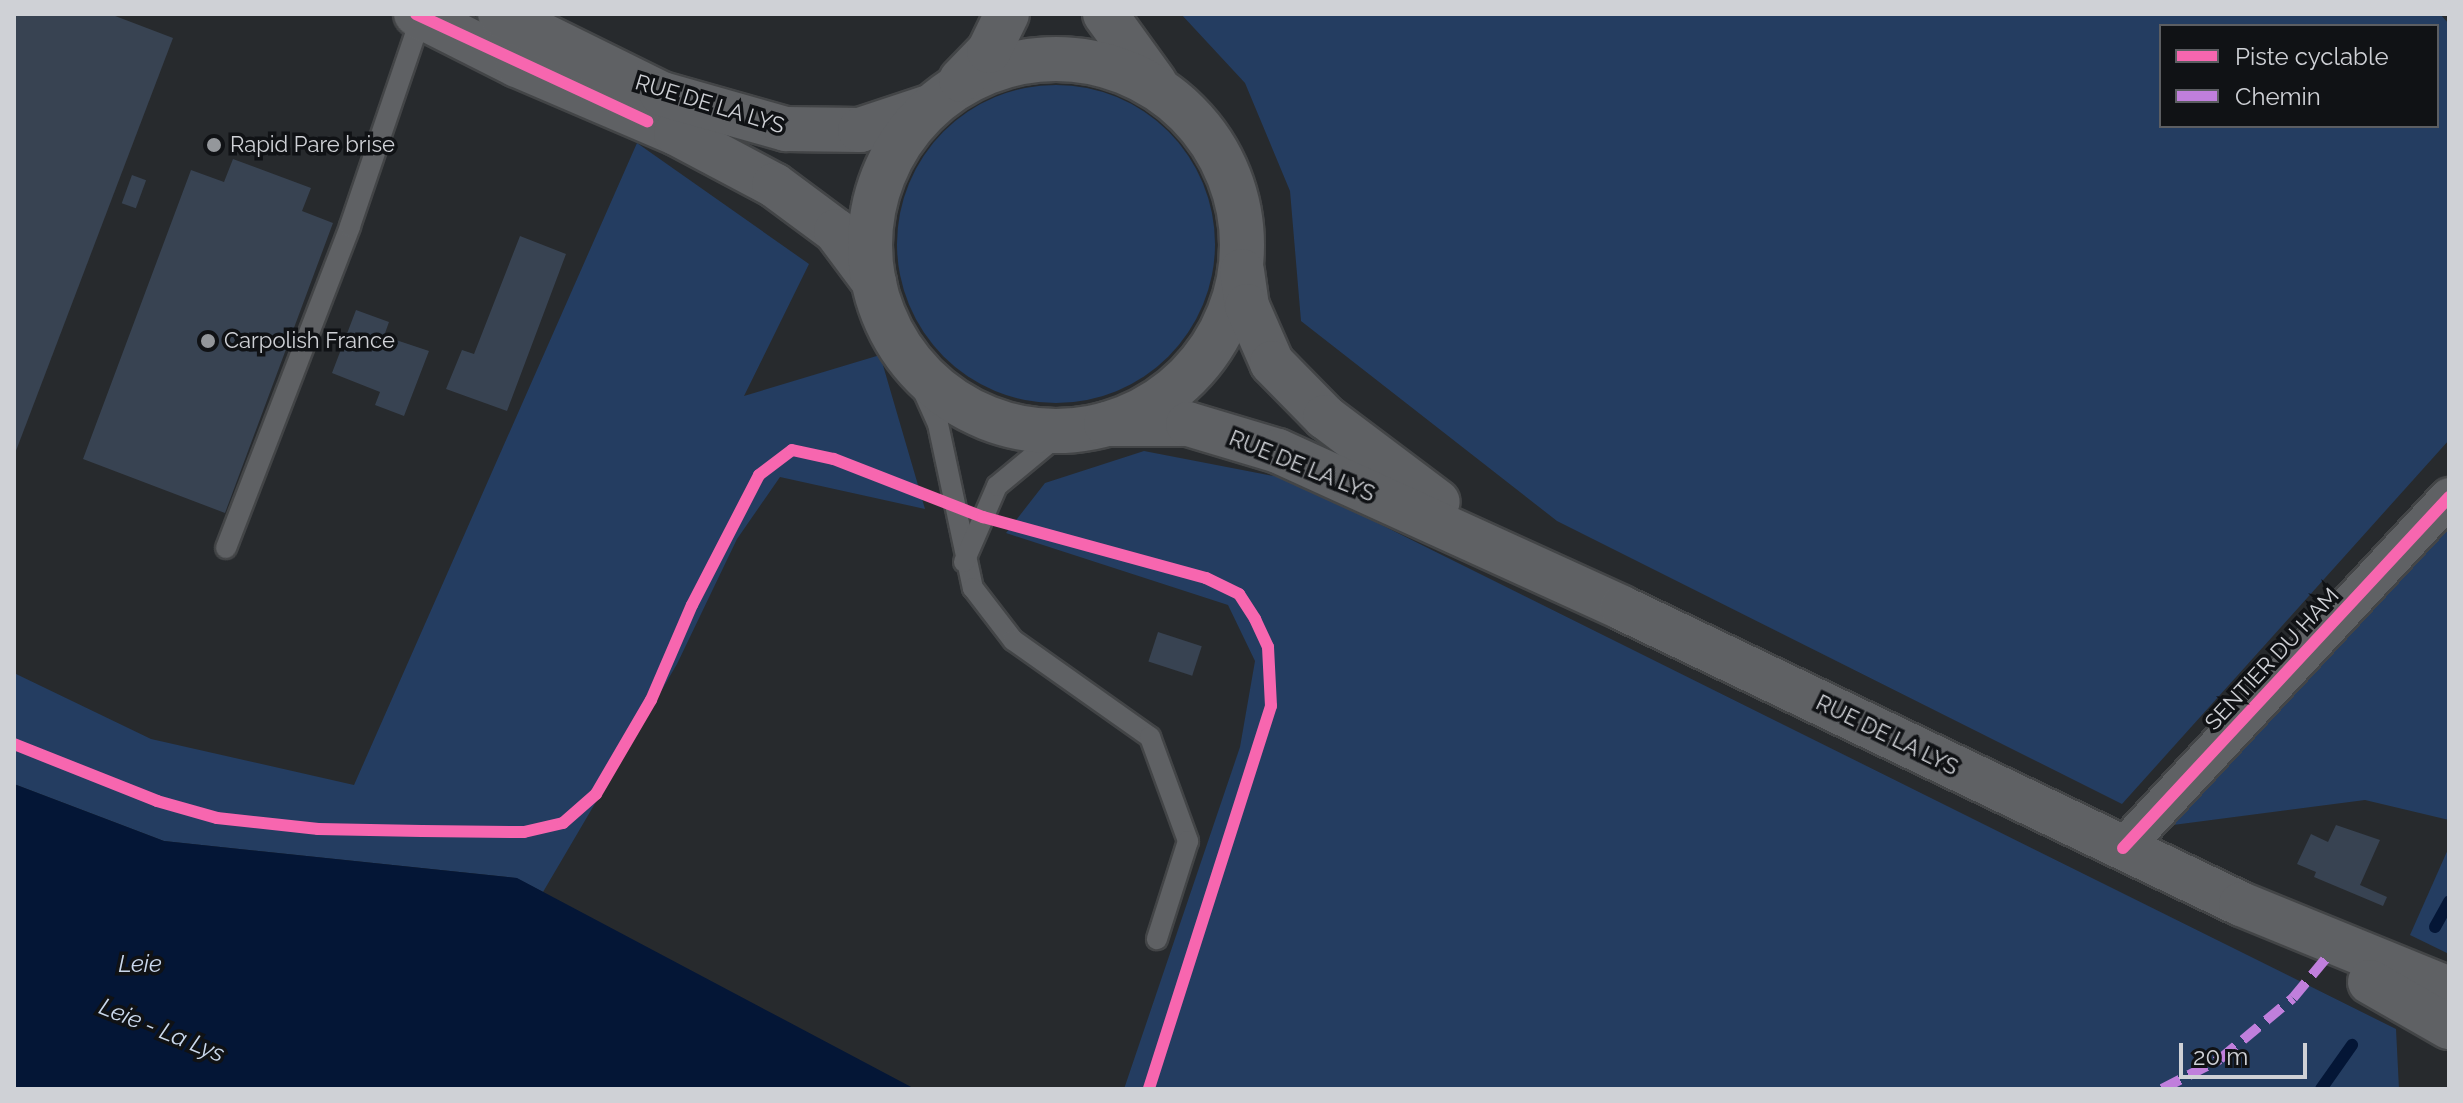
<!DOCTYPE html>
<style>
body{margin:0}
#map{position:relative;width:2463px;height:1103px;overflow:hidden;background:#272a2d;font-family:Raleway,sans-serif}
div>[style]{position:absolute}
.green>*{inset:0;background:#243d61}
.round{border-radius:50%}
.water>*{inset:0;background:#041636}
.stream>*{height:12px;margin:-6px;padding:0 6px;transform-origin:6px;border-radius:6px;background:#041636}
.building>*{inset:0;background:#384352;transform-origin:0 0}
.roads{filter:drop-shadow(2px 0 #434547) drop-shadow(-2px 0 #434547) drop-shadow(0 2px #434547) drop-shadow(0 -2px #434547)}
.lane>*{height:20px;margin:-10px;padding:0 10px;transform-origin:10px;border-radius:10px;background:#5f6164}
.street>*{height:38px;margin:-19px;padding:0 19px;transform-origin:19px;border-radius:19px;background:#5f6164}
.secondary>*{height:44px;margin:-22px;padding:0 22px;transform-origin:22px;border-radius:22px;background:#5f6164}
.secondary>.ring{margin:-22px;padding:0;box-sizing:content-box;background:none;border:44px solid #5f6164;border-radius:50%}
.quiet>*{height:10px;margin-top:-5px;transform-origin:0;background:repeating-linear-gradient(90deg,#c07fdc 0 20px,transparent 0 30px)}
.cycleway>*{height:12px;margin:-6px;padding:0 6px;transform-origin:6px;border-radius:6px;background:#f766af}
.dots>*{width:22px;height:22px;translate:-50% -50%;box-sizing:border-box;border:4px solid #101215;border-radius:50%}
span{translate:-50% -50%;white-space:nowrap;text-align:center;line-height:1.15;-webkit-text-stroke:7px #101215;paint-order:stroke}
.street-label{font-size:22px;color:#cfd1d6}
.poi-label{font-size:22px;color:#cfd1d6}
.left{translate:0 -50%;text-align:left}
.water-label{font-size:24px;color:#cad8ec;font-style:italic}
.frame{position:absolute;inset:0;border:16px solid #cfd1d6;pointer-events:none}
.legend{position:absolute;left:2159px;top:24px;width:280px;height:104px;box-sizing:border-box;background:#101215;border:2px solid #5c5e62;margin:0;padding:10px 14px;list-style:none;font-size:24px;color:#cfd1d6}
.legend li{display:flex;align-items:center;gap:16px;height:40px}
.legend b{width:40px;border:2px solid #5c5e62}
.scale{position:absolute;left:2179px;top:1043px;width:128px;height:36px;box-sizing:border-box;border:4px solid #cfd1d6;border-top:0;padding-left:10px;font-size:24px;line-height:28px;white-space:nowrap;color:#cfd1d6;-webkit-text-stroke:6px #101215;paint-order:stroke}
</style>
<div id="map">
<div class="green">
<div style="clip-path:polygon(evenodd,1181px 14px,2440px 14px,2449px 24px,2449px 440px,2122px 804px,1557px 521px,1301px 321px,1290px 191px,1245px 83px,1181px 14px,2437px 26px,2437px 126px,2161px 126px,2161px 26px,2437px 26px)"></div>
<div class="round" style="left:897px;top:85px;width:318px;height:318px"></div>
<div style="clip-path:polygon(637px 143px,809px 264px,744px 396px,880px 355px,925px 509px,780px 477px,737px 539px,677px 664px,543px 892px,516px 878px,164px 841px,14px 784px,14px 673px,151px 739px,354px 785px)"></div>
<div style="clip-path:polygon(1144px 451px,1289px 479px,2396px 1029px,2399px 1089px,1124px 1089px,1240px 747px,1255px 661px,1228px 605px,1006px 533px,1045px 483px)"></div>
<div style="clip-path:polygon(2449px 525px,2449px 820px,2365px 800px,2173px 825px)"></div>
<div style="clip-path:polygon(2449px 847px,2449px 954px,2410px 935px)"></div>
</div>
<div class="water">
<div style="clip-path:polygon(14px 784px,164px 841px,517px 878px,915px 1089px,14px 1089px)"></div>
</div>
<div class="stream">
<div style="left:2435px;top:927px;width:29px;rotate:-61deg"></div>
<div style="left:2321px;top:1089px;width:54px;rotate:-54.8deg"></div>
</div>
<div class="building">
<div style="clip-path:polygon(14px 14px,110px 14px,173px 38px,14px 456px)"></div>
<div style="clip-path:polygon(233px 159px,311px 188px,302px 211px,333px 223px,225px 513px,83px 459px,191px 170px,224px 182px)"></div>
<div style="left:132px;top:175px;width:15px;height:30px;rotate:20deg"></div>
<div style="clip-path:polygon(520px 236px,566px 254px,507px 411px,446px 389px,462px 350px,474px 354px)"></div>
<div style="clip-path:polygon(356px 310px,389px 322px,384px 336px,429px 351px,404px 416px,375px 405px,380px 392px,332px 373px)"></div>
<div style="left:1158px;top:632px;width:46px;height:31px;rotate:18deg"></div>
<div style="clip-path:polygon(2336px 825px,2380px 840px,2360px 885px,2387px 897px,2383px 906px,2314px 877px,2316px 872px,2297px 864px,2311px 834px,2328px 842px)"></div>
</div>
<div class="roads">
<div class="lane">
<div style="left:908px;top:357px;width:73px;rotate:65.9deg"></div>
<div style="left:938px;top:424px;width:168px;rotate:78deg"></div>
<div style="left:973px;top:588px;width:66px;rotate:52.4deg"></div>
<div style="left:1013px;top:640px;width:168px;rotate:35.3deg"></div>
<div style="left:1150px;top:737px;width:111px;rotate:69.9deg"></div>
<div style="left:1188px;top:841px;width:103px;rotate:107.6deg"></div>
<div style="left:226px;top:548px;width:345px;rotate:-68.9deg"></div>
<div style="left:350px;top:226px;width:221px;rotate:-71.2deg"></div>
<div style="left:964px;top:562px;width:83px;rotate:-66.5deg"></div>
<div style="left:997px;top:486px;width:67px;rotate:-39.6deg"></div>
<div style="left:1049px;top:443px;width:32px;rotate:-24deg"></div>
</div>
<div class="street">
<div style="left:2123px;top:848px;width:479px;rotate:-47.1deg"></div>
</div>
<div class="secondary">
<div style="left:416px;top:14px;width:113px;rotate:26.8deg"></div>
<div style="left:517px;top:65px;width:173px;rotate:23.2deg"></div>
<div style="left:676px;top:133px;width:111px;rotate:28deg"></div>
<div style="left:774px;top:185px;width:77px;rotate:36.6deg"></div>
<div style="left:836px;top:231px;width:64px;rotate:53.3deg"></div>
<div style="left:500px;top:14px;width:181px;rotate:26.3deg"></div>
<div style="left:662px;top:94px;width:129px;rotate:15.8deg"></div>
<div style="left:786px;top:129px;width:74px;rotate:0.8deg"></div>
<div style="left:860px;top:130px;width:73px;rotate:-18.4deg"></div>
<div style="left:1105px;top:14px;width:85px;rotate:54.1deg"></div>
<div class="ring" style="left:870px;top:59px;width:328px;height:328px"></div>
<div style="left:961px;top:80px;width:40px;rotate:-46deg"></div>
<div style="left:989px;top:51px;width:41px;rotate:-64.1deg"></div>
<div style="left:1242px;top:271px;width:35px;rotate:82deg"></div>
<div style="left:1247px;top:306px;width:62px;rotate:66.3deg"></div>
<div style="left:1272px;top:363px;width:76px;rotate:45.5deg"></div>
<div style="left:1325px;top:417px;width:141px;rotate:37deg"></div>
<div style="left:1106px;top:424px;width:82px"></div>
<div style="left:1188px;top:424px;width:94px;rotate:16.7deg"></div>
<div style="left:1278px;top:451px;width:378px;rotate:24.5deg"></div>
<div style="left:1622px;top:608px;width:686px;rotate:25.56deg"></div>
<div style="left:2241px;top:904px;width:225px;rotate:22.2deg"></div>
<div style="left:2370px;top:982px;width:91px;rotate:29.7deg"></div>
</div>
</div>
<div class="quiet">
<div style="left:2162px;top:1089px;width:65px;rotate:-27.3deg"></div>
<div style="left:2220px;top:1059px;width:95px;rotate:-39.9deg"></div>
<div style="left:2293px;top:998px;width:53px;rotate:-50.3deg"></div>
</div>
<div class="cycleway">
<div style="left:416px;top:14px;width:255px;rotate:24.9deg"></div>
<div style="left:14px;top:744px;width:154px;rotate:21.7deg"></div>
<div style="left:157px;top:801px;width:62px;rotate:15.8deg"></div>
<div style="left:217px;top:818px;width:102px;rotate:6.2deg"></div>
<div style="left:318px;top:829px;width:104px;rotate:1.1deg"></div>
<div style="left:422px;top:831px;width:102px;rotate:0.6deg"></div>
<div style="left:524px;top:832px;width:40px;rotate:-13deg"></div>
<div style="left:563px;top:823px;width:44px;rotate:-41.3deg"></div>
<div style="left:596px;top:794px;width:109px;rotate:-59.7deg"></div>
<div style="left:651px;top:700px;width:103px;rotate:-66.7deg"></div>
<div style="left:692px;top:605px;width:146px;rotate:-62.7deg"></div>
<div style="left:759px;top:475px;width:41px;rotate:-37.1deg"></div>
<div style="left:792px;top:450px;width:43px;rotate:12.1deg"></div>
<div style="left:834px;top:459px;width:160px;rotate:21.3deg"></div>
<div style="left:983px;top:517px;width:231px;rotate:15.3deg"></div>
<div style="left:1206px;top:578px;width:37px;rotate:26deg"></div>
<div style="left:1239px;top:594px;width:30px;rotate:57deg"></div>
<div style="left:1255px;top:619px;width:31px;rotate:65deg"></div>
<div style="left:1268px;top:647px;width:59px;rotate:87.1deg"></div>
<div style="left:1271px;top:706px;width:402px;rotate:107.7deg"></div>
<div style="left:2123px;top:848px;width:479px;rotate:-47.1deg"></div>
</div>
<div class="dots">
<div style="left:214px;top:145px;background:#94979b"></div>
<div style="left:208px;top:341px;background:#94979b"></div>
</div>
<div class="street-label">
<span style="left:710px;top:104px;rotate:17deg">RUE DE LA LYS</span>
<span style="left:1302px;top:466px;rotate:22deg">RUE DE LA LYS</span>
<span style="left:2272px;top:659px;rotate:-47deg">SENTIER DU HAM</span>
<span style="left:1887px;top:735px;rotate:26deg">RUE DE LA LYS</span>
</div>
<div class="poi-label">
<span class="left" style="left:230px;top:145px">Rapid Pare brise</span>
<span class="left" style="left:224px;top:341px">Carpolish France</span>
</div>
<div class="water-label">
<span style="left:140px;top:964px">Leie</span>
<span style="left:162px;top:1030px;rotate:22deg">Leie - La Lys</span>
</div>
<div class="frame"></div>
<ul class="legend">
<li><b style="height:10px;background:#f766af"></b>Piste cyclable</li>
<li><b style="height:10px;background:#c07fdc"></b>Chemin</li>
</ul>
<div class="scale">20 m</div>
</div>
